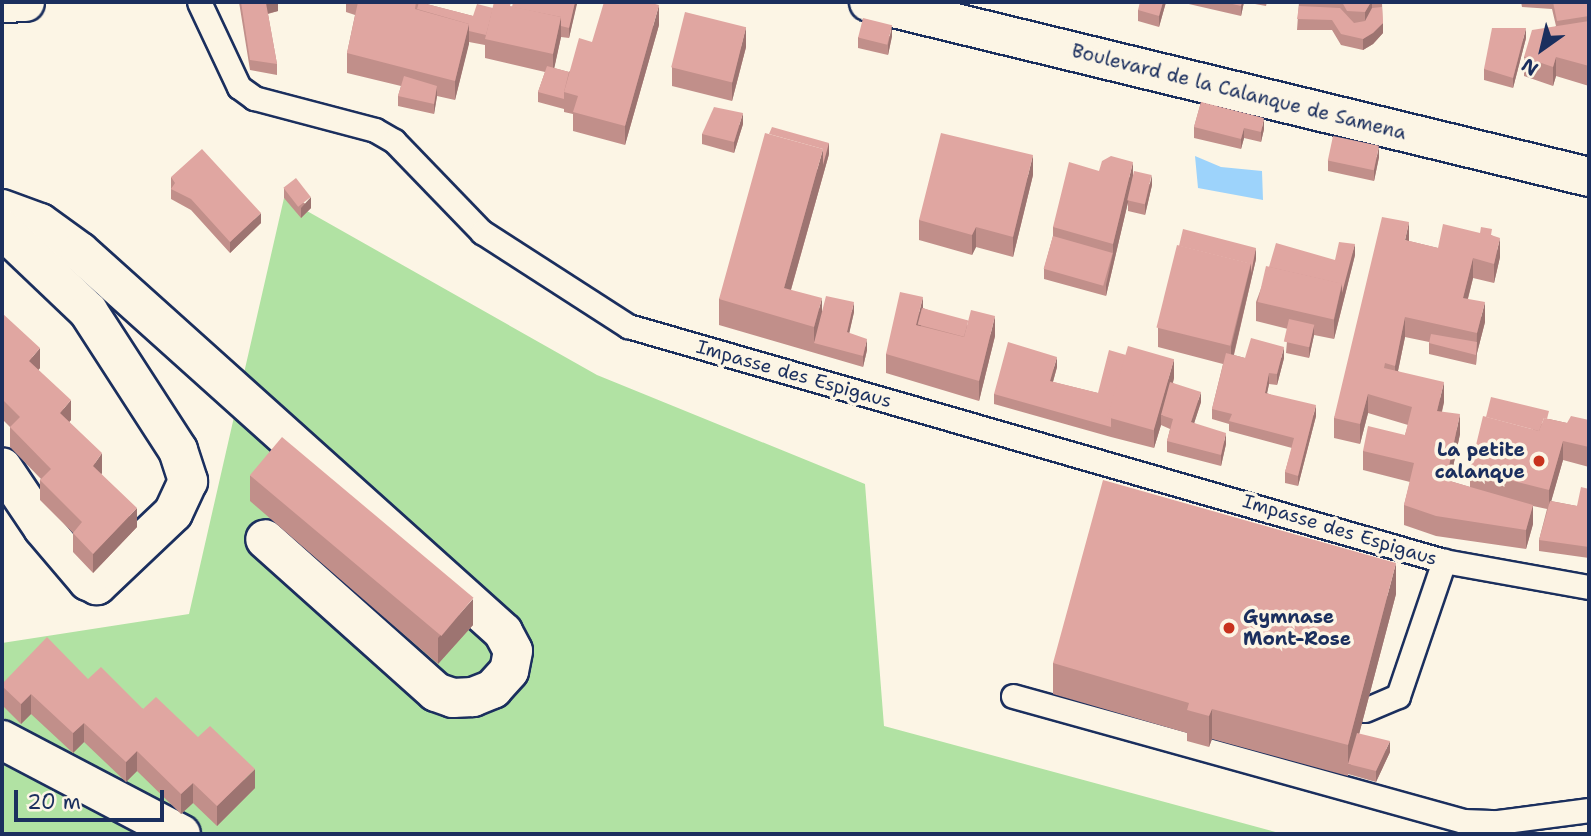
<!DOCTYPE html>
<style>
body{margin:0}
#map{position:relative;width:1591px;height:836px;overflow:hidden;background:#fcf5e5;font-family:"Shantell Sans",sans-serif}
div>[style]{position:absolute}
.green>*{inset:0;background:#b1e2a3}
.water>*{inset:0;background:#9dd3fb}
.roads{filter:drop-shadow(2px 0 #1b2f5e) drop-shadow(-2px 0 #1b2f5e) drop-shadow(0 2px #1b2f5e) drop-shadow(0 -2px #1b2f5e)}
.lane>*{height:23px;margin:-11.5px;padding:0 11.5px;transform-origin:11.5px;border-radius:11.5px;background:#fcf5e5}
.street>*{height:38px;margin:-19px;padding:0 19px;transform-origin:19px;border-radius:19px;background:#fcf5e5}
.secondary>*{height:38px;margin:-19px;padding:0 19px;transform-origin:19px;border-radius:19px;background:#fcf5e5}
.wall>*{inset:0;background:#c18f8a}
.shaded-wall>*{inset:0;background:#9d7471}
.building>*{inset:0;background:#e0a6a1;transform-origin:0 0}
.dots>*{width:19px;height:19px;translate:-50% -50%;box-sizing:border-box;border:4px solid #fcf5e5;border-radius:50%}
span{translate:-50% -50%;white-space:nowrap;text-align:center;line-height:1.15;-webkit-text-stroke:7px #fcf5e5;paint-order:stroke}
.street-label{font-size:19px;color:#1b2f5e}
.poi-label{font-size:19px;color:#1b2f5e;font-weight:700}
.right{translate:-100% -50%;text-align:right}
.left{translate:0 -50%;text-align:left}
.frame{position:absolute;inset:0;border:4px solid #1b2f5e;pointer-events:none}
.north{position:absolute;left:1507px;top:14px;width:70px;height:70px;-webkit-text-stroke:5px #fcf5e5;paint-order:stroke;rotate:214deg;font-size:19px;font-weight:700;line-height:28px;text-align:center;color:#1b2f5e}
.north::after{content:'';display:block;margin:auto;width:24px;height:32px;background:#1b2f5e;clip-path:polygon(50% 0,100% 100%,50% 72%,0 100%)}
.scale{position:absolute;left:14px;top:790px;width:150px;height:32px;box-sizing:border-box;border:4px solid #1b2f5e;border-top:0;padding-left:9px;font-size:21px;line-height:24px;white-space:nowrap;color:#1b2f5e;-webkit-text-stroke:5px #fcf5e5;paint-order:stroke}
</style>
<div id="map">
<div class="green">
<div style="clip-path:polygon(284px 198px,597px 375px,865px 484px,884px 726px,1283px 834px,2px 834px,2px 643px,189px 614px)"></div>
</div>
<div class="water">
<div style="clip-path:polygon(1195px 156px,1221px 167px,1262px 171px,1263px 200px,1198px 188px)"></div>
</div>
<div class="roads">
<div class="lane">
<div style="left:199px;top:2px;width:94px;rotate:64.8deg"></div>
<div style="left:239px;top:87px;width:19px;rotate:36deg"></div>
<div style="left:254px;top:98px;width:125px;rotate:14.8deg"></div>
<div style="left:375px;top:130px;width:22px;rotate:30deg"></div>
<div style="left:394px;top:141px;width:127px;rotate:46deg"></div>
<div style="left:482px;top:232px;width:174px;rotate:32.8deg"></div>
<div style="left:628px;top:326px;width:849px;rotate:16.07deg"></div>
<div style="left:1444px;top:561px;width:147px;rotate:10.2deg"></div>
<div style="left:1013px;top:696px;width:467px;rotate:15.5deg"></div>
<div style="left:1463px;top:821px;width:35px;rotate:2deg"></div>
<div style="left:1498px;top:822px;width:92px;rotate:-7.5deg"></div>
<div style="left:1365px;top:710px;width:36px;rotate:-23deg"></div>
<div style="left:1398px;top:696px;width:143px;rotate:-71.2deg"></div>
</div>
<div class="street">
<div style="left:869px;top:2px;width:741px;rotate:13.66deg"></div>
<div style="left:2px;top:209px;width:40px;rotate:20.2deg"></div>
<div style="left:40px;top:223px;width:49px;rotate:35.9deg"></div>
<div style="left:80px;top:252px;width:569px;rotate:41.93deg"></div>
<div style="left:503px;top:632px;width:21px;rotate:62deg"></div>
<div style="left:513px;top:651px;width:20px;rotate:101deg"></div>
<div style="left:509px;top:671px;width:24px;rotate:132deg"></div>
<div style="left:493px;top:689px;width:22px;rotate:158deg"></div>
<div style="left:473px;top:697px;width:20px;rotate:177deg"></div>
<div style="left:453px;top:698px;width:18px;rotate:-161deg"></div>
<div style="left:436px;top:692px;width:229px;rotate:-138.2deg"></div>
<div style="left:2px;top:229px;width:119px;rotate:43.6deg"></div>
<div style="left:88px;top:311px;width:166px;rotate:57.1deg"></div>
<div style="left:178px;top:450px;width:33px;rotate:72deg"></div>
<div style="left:188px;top:481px;width:35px;rotate:115deg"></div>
<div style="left:173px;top:513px;width:105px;rotate:136.5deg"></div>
<div style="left:97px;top:585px;width:10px;rotate:-156deg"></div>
<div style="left:88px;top:581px;width:70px;rotate:-130.3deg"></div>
<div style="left:43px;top:528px;width:73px;rotate:-123.9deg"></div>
<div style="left:2px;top:740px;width:202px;rotate:27.7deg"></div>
</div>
<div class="secondary">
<div style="left:2px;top:3px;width:23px;rotate:-2deg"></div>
</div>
</div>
<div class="wall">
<div style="clip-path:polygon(239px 2px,278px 2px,278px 11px,268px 14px,277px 64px,277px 75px,250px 70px)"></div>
<div style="clip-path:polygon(346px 2px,419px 2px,473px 16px,493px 8px,577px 2px,569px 38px,561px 37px,554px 68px,569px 72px,592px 42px,659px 25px,625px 145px,573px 131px,573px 114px,564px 112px,564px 109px,538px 102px,538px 92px,545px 72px,485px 58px,485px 45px,469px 42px,455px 100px,437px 96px,434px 114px,398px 106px,398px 96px,401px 86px,347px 73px,347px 53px,355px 15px,346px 12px)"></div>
<div style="clip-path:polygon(1166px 2px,1159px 27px,1138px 21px,1138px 10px)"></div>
<div style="clip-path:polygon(1180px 2px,1267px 2px,1266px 6px,1244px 2px,1241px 16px)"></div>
<div style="clip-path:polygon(1299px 2px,1382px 2px,1383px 33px,1373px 44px,1363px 50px,1341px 45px,1332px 30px,1297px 30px)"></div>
<div style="clip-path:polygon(1521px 2px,1589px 2px,1589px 86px,1556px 76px,1553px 86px,1524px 76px,1524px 57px,1556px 26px,1552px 9px,1522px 7px)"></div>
<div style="clip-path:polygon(892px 36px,888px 55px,858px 48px,858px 37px)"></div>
<div style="clip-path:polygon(1526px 38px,1513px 88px,1484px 80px,1484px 69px)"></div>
<div style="clip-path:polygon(746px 47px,732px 101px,672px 86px,672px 67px)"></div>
<div style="clip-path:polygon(1201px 102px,1264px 129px,1261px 142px,1244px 138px,1241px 149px,1194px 138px,1194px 127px)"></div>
<div style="clip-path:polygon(743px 124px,734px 153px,702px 144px,702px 134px)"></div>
<div style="clip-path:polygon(829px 154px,791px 290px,822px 311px,854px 312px,849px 333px,867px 350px,863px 367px,719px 325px,719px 299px)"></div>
<div style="clip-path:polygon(1379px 157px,1374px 181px,1328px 171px,1328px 160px)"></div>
<div style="clip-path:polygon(1099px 171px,1133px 178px,1152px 185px,1145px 215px,1128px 211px,1128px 202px,1106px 296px,1044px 279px,1044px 269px,1053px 236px,1053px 227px)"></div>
<div style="clip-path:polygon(1033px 175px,1013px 257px,976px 247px,972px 255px,919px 240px,919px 220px)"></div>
<div style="clip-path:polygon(171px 177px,261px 223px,230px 253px,191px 210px,171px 199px)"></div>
<div style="clip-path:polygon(284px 188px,311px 208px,301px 218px,284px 198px)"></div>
<div style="clip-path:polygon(1492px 235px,1500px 257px,1494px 283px,1473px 278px,1468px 299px,1485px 322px,1477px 353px,1476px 365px,1429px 354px,1429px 342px,1405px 337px,1398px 371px,1444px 402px,1442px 412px,1460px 434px,1450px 481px,1470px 487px,1470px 470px,1549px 419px,1567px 423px,1589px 420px,1589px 467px,1563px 460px,1551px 501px,1577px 506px,1589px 489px,1589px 558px,1539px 551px,1539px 540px,1547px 509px,1533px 506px,1533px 524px,1526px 549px,1436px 536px,1404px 525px,1404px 505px,1410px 482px,1363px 470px,1363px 451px,1405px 435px,1408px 425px,1368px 413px,1360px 444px,1334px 438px,1334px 418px,1409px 241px,1438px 248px)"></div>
<div style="clip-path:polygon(1355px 255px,1334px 339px,1314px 335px,1309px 358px,1286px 353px,1288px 329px,1256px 321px,1256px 302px,1269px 267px,1335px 260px)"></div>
<div style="clip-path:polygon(1256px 259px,1234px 355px,1245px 358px,1284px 358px,1277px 385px,1269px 384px,1267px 393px,1316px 416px,1298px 486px,1285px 483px,1285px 472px,1292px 448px,1229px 431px,1229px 424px,1212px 419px,1212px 409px,1223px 364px,1158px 347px,1158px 328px)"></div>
<div style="clip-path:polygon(923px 308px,995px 336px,979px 401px,886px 373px,886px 354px)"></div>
<div style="clip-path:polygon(2px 313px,40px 368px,38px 370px,71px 420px,69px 422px,102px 473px,101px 474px,137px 527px,93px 573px,73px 552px,73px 533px,40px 500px,40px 480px,41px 479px,10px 447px,10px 427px,2px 419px)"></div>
<div style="clip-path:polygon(1057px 367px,1053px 382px,1098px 393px,1174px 378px,1173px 383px,1201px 402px,1194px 423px,1226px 444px,1221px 466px,1167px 452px,1167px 441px,1170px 429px,1161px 425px,1154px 448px,1111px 437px,994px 404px,994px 394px)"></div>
<div style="clip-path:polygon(250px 475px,473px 625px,438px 664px,250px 501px)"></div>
<div style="clip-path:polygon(1396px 594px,1359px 734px,1390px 752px,1376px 782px,1348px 774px,1348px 776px,1212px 739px,1209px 747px,1187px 741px,1187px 733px,1053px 694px,1053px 663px)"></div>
<div style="clip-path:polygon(88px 679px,143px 709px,255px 788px,217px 826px,193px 803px,181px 814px,137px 771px,126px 782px,84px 742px,73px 753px,31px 714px,21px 724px,2px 705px,2px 684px)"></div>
</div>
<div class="shaded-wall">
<div style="clip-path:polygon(273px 2px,278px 2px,278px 11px,266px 14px,266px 3px)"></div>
<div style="clip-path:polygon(575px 2px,577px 2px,577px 4px,569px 38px,569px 28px)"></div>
<div style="clip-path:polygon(1163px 2px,1166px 2px,1159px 27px,1159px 16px)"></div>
<div style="clip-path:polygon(1242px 2px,1244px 2px,1241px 16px,1241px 6px)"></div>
<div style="clip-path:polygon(1371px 2px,1372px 2px,1372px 19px,1365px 31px,1365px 12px)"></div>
<div style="clip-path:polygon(659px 5px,659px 25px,625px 145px,625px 126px)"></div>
<div style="clip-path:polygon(561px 17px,561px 37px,553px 74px,553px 54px)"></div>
<div style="clip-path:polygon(1383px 23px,1383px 33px,1373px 44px,1363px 50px,1363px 39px)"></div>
<div style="clip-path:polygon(469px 24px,469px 44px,455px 100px,455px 81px)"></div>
<div style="clip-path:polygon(892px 25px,892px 36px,888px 55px,888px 45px)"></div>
<div style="clip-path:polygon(746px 27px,746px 47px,732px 101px,732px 82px)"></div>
<div style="clip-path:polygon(1526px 28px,1526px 38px,1513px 88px,1513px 78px)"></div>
<div style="clip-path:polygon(1556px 57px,1556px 76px,1553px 86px,1553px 67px)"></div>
<div style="clip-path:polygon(437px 86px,437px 96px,434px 114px,434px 104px)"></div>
<div style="clip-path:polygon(743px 113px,743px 124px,734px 153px,734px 142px)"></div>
<div style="clip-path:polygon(1264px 118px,1264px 129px,1261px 142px,1261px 132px)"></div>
<div style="clip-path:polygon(1244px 128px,1244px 138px,1241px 149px,1241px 139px)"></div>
<div style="clip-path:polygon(829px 143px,829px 154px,784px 314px,784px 288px,823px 149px)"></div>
<div style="clip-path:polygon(1379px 146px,1379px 157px,1374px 181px,1374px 170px)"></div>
<div style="clip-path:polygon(1033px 155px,1033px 175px,1013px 257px,1013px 237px)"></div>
<div style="clip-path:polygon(1133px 162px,1133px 181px,1106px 296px,1106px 285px,1113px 253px,1113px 244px)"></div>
<div style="clip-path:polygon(1152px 175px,1152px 185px,1145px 215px,1145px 204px)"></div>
<div style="clip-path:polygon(311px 197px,311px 208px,301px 218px,301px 208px)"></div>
<div style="clip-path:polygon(261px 213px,261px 223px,230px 253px,230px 242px)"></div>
<div style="clip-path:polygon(1409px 222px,1409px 242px,1405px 240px)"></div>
<div style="clip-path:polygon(976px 227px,976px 247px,972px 255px,972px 235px)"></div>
<div style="clip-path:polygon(1500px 238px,1500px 257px,1494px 283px,1494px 264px)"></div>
<div style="clip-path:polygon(1355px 244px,1355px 255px,1334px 339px,1334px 320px,1342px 284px)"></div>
<div style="clip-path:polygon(1256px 248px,1256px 259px,1231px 366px,1231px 347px,1251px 264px)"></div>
<div style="clip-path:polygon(1473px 258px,1473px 278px,1463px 317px,1463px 298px)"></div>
<div style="clip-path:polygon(923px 297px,923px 317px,919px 334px,916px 325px)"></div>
<div style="clip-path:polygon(822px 298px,822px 324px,814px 343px,814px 353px,814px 327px)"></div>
<div style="clip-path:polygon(854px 302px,854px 312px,847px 343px,847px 332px)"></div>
<div style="clip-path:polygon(1485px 302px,1485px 322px,1477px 353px,1476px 365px,1477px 333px)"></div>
<div style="clip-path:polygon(995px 316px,995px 336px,979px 401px,979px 381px)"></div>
<div style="clip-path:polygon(1405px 317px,1405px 337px,1395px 385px,1395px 366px)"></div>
<div style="clip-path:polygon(1314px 325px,1314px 335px,1309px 358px,1309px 348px)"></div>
<div style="clip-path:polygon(867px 339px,867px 350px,863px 367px,863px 356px)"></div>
<div style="clip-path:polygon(1284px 347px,1284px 358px,1277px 385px,1277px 374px)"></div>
<div style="clip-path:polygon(40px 348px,40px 368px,29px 381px,29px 361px)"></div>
<div style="clip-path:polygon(1057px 357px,1057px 367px,1050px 392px,1050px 381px)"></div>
<div style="clip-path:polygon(1174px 359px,1174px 378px,1163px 416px,1161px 415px,1161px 425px,1154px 448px,1154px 428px)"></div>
<div style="clip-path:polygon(1269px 373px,1269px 384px,1265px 403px,1265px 393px)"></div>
<div style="clip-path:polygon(1444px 382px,1444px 402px,1437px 430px,1437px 411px)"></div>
<div style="clip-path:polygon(1201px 392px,1201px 402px,1191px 433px,1191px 422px)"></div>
<div style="clip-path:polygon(1368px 394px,1368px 413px,1360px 444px,1360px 424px)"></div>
<div style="clip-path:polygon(71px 400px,71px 420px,60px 432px,60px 413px)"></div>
<div style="clip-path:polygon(1316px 405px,1316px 416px,1298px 486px,1298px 476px)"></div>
<div style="clip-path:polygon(1460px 414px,1460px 434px,1446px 500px,1446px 480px)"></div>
<div style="clip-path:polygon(1226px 433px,1226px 444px,1221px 466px,1221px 455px)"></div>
<div style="clip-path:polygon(1563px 441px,1563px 460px,1549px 509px,1549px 490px)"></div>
<div style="clip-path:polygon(102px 453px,102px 473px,93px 486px,93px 466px)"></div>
<div style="clip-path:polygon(1533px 505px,1533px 524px,1526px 549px,1526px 530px)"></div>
<div style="clip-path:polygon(137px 508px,137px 527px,93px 573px,93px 554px)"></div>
<div style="clip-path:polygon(1396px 563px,1396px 594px,1351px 765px,1348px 764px,1348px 776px,1348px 745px)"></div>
<div style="clip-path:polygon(473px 599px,473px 625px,438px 664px,438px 638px)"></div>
<div style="clip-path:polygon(31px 694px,31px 714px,21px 724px,21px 704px)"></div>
<div style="clip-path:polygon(1212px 709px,1212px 739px,1209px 747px,1209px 716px)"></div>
<div style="clip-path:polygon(84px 723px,84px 742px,73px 753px,73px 733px)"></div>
<div style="clip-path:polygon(1390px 741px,1390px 752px,1376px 782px,1376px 771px)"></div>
<div style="clip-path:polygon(137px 751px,137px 771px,126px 782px,126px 762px)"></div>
<div style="clip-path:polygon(255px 769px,255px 788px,217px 826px,217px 806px)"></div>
<div style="clip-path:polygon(193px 783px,193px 803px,181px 814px,181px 794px)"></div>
</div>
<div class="building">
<div style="clip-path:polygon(241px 2px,273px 2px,266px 3px,277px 64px,250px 60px)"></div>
<div style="clip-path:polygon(358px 2px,416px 2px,415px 9px,469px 24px,455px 81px,347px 53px)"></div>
<div style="clip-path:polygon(419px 2px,473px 16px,477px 4px,493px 8px,486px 35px,469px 31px,469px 24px,417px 9px)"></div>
<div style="clip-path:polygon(494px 2px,511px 2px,510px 6px,561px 17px,553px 54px,485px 39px)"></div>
<div style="clip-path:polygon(513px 2px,575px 2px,569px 28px,561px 26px,561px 17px,512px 7px)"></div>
<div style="clip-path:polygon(604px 2px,648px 2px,659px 5px,625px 126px,573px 112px,578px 96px,564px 92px,579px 38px,592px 42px)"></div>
<div style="clip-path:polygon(1140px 2px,1163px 2px,1159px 16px,1138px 10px)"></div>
<div style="clip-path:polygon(1224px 2px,1242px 2px,1241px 6px)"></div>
<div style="clip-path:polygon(1342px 2px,1371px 2px,1365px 12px,1347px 11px)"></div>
<div style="clip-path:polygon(1553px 2px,1589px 2px,1589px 16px,1557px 21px)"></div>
<div style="clip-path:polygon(1299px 6px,1340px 8px,1354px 23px,1365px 21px,1372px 8px,1382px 7px,1383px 23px,1373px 33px,1363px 39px,1341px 34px,1332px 20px,1297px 19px)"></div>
<div style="left:685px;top:12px;width:63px;height:57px;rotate:14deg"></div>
<div style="left:863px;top:18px;width:30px;height:20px;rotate:14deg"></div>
<div style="clip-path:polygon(1589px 21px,1589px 66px,1556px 57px,1553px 67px,1524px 57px,1532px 30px)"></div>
<div style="clip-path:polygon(1492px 28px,1526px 28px,1513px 78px,1484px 69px)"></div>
<div style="clip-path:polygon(547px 66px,569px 72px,564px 92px,564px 99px,538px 92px)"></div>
<div style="clip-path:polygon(404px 76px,437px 86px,434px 104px,398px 96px)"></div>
<div style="clip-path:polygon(1201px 102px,1264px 118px,1261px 132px,1244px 128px,1241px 139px,1194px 127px)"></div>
<div style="clip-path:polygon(714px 107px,743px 113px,734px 142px,702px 134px)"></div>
<div style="clip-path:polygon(772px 127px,829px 143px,823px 165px,823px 149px,769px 134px)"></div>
<div style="clip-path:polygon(765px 133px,823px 149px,784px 288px,822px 298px,814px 327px,719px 299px)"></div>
<div style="clip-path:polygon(941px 133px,1033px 155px,1013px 237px,976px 227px,972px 235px,919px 220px)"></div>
<div style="left:1333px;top:136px;width:47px;height:25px;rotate:12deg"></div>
<div style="clip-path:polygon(202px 149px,261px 213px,230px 242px,191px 199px,171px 189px,175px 183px,171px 177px)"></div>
<div style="clip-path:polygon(1111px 156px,1133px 162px,1113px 244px,1053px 227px,1069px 162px,1099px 171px,1102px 161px)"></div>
<div style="left:1134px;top:171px;width:18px;height:30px;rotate:13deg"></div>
<div style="left:296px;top:178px;width:24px;height:16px;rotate:52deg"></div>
<div style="clip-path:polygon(1382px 217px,1409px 222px,1405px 240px,1438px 248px,1443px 224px,1480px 233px,1481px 227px,1492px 229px,1491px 235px,1500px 238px,1494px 264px,1473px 258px,1463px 298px,1485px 302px,1477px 333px,1405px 317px,1395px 366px,1385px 363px,1384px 368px,1444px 382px,1437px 411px,1460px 414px,1446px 480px,1533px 505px,1526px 530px,1436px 516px,1404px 505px,1414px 463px,1363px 451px,1368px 426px,1405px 435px,1412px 407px,1368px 394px,1360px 424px,1334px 418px)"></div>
<div style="clip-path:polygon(1183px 229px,1256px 248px,1251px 273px,1251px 264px,1179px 246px)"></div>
<div style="left:1053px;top:236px;width:62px;height:34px;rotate:16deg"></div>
<div style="clip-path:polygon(1339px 242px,1355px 244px,1342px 293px,1342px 284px,1269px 267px,1276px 243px,1335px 260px)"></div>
<div style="left:1177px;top:245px;width:76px;height:85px;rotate:14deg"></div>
<div style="left:1266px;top:266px;width:78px;height:37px;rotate:13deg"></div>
<div style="clip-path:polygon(900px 292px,923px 297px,916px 325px,964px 337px,971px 310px,995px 316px,979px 381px,886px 354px)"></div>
<div style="clip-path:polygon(826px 296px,854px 302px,847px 332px,867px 339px,863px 356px,814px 343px)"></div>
<div style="left:922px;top:308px;width:48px;height:17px;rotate:15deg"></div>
<div style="clip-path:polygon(2px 313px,40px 348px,29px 361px,71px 400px,60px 413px,102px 453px,93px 466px,137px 508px,93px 554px,73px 533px,82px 522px,40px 480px,51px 469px,10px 427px,20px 417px,2px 399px)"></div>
<div style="left:1289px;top:319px;width:26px;height:23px;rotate:13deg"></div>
<div style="clip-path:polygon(1431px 334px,1477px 342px,1476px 355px,1429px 343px)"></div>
<div style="clip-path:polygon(1251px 338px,1284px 347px,1277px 374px,1269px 373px,1265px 393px,1316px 405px,1298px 476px,1285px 472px,1294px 438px,1229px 421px,1232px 414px,1212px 409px,1226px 353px,1245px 358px)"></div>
<div style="clip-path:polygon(1008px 342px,1057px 357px,1050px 381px,1098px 393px,1109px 350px,1126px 355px,1111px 418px,1111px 427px,994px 394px)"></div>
<div style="left:1128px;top:346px;width:48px;height:74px;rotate:16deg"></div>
<div style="clip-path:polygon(1170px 382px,1201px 392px,1191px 422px,1226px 433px,1221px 455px,1167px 441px,1173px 419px,1161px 415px)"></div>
<div style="clip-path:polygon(1491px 397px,1549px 411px,1547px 419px,1544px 418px,1539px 431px,1486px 417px)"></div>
<div style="clip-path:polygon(1483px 416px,1539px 431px,1544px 418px,1567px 423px,1571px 416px,1589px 420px,1589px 447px,1563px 441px,1549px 490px,1470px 470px)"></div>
<div style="left:282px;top:437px;width:250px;height:50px;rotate:40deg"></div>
<div style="clip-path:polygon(1103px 480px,1396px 563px,1348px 745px,1212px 709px,1209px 716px,1187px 710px,1189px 703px,1053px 663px)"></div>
<div style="clip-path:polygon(1581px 487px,1589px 489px,1589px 547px,1539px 540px,1550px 501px,1577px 506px)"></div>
<div style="clip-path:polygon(47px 637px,88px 679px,101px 667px,143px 709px,156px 697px,198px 737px,210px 726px,255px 769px,217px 806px,193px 783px,181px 794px,137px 751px,126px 762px,84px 723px,73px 733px,31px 694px,21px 704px,2px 686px,2px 684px)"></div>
<div style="clip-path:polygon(1357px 733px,1390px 741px,1376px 771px,1348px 764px)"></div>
</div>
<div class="dots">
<div style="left:1539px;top:461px;background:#c8321e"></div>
<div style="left:1229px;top:628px;background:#c8321e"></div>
</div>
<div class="street-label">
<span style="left:1239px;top:92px;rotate:14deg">Boulevard de la Calanque de Samena</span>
<span style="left:794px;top:374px;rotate:16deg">Impasse des Espigaus</span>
<span style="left:1340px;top:530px;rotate:17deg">Impasse des Espigaus</span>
</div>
<div class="poi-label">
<span class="right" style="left:1525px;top:461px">La petite<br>calanque</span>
<span class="left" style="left:1243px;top:628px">Gymnase<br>Mont-Rose</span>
</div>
<div class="frame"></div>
<div class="north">N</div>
<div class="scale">20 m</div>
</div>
